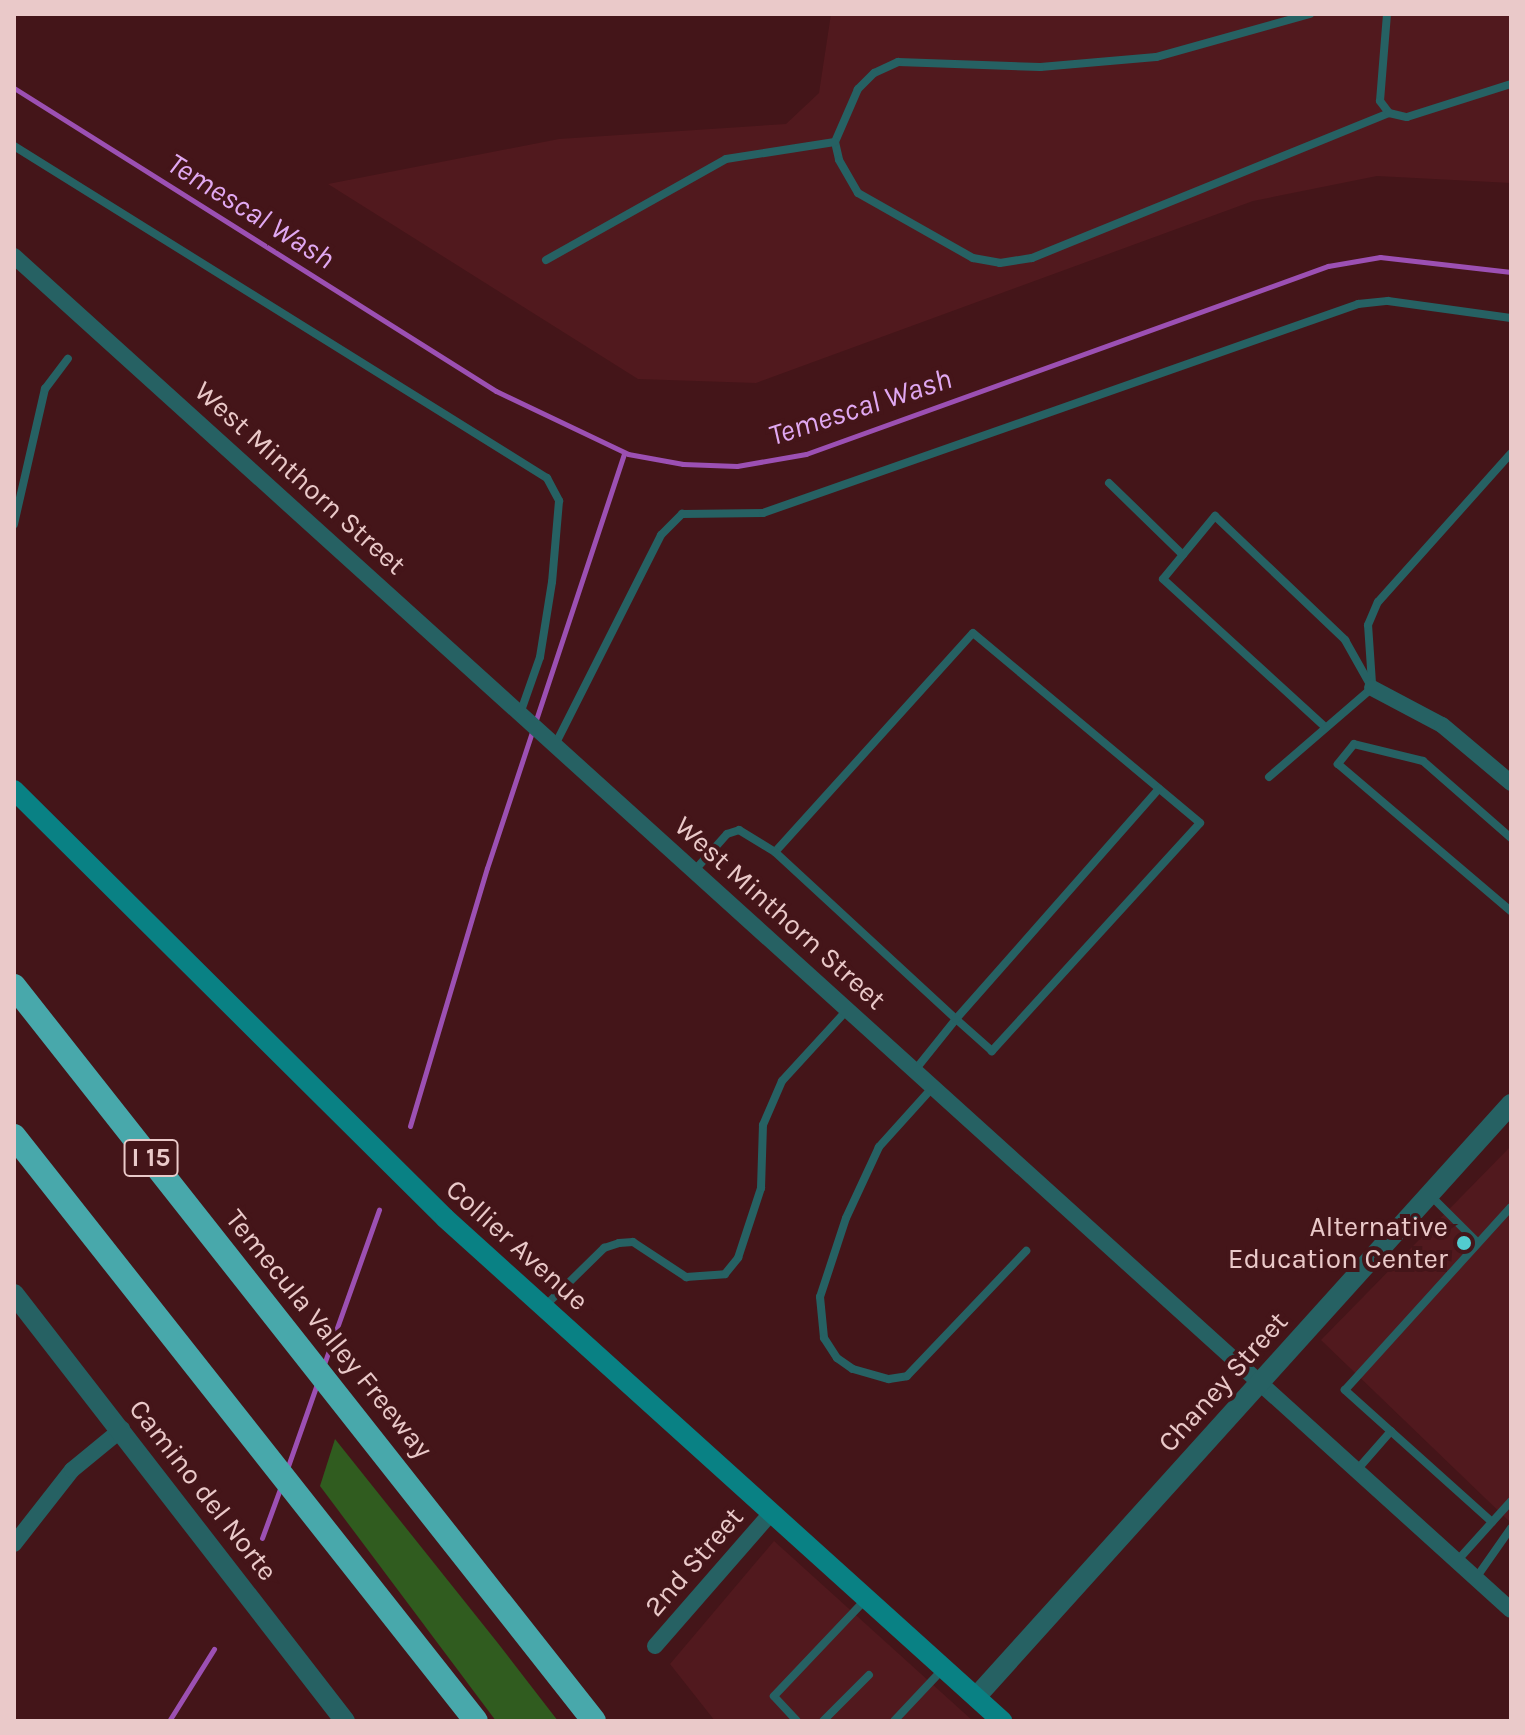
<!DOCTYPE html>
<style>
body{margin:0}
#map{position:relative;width:1525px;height:1735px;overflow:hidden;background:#441519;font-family:Karla,sans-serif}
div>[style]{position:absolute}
.built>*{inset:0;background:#51191e}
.green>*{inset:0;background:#305c1f}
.stream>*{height:5px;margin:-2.5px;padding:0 2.5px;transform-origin:2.5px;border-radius:2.5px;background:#9c50b3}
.service>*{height:8px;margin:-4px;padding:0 4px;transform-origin:4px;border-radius:4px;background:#266163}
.minor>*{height:16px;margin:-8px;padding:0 8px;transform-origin:8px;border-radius:8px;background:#266163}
.tertiary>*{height:20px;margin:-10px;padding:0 10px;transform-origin:10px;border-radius:10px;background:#266163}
.secondary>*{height:20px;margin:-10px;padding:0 10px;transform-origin:10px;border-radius:10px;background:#098184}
.motorway>*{height:24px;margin:-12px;padding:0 12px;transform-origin:12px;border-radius:12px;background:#48a8ab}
.dots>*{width:22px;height:22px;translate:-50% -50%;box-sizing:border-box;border:4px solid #441519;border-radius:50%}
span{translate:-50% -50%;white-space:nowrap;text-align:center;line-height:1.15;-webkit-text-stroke:8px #441519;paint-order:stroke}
.shield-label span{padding:2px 6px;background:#441519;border:2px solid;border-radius:6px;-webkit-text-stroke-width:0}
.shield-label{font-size:26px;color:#eac9c9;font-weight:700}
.street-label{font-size:28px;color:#eac9c9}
.poi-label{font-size:28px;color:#eac9c9}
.right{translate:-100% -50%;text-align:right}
.water-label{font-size:30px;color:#e0a8f1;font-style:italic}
.frame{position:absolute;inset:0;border:16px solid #eac9c9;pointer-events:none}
</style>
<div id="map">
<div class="built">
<div style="clip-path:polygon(831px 14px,1511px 14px,1511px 183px,1377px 176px,1253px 201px,756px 383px,638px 379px,328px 184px,559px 139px,786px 124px,819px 93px)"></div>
<div style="clip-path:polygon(1511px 1146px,1511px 1523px,1321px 1340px)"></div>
<div style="clip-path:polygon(774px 1541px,973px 1721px,715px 1721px,670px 1664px)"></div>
</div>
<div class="green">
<div style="clip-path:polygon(335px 1439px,497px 1642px,558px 1721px,496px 1721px,320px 1486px)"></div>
</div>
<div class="stream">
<div style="left:14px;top:88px;width:569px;rotate:32.15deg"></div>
<div style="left:496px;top:391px;width:146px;rotate:25.5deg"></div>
<div style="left:628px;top:454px;width:56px;rotate:10.3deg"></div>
<div style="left:683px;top:464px;width:54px;rotate:2.1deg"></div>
<div style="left:737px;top:466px;width:70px;rotate:-9.9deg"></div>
<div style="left:806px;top:454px;width:555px;rotate:-19.81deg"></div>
<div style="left:1328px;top:266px;width:53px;rotate:-9.8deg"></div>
<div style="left:1380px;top:257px;width:132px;rotate:6.5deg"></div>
<div style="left:410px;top:1126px;width:269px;rotate:-73.4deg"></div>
<div style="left:487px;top:868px;width:437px;rotate:-71.7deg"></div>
<div style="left:323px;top:1367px;width:167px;rotate:-70.4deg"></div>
<div style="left:287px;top:1469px;width:90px;rotate:-70.6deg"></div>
<div style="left:262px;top:1538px;width:55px;rotate:-69.9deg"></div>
<div style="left:169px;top:1721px;width:85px;rotate:-58deg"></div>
</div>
<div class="service">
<div style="left:1310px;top:14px;width:160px;rotate:164.4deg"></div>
<div style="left:1156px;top:57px;width:116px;rotate:175.1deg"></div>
<div style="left:1040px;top:67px;width:142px;rotate:-178deg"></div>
<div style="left:898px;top:62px;width:26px;rotate:155deg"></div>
<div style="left:874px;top:73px;width:23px;rotate:135deg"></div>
<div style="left:858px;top:89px;width:58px;rotate:113.5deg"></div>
<div style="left:835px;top:142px;width:18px;rotate:77deg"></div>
<div style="left:839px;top:160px;width:38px;rotate:60deg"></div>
<div style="left:858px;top:193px;width:132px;rotate:29.5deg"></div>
<div style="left:973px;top:258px;width:27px;rotate:10deg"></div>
<div style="left:1000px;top:263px;width:32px;rotate:-9deg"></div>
<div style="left:1032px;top:258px;width:385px;rotate:-22.1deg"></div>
<div style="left:1387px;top:14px;width:87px;rotate:94.6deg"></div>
<div style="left:1380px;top:101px;width:15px;rotate:53deg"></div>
<div style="left:1389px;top:113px;width:18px;rotate:13deg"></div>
<div style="left:1407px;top:117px;width:109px;rotate:-17.6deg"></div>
<div style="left:14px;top:146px;width:628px;rotate:31.92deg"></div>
<div style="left:547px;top:478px;width:26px;rotate:62deg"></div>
<div style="left:559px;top:501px;width:81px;rotate:94.9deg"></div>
<div style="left:552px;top:582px;width:76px;rotate:99.1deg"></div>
<div style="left:540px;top:657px;width:57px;rotate:109.4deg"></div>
<div style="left:546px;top:260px;width:206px;rotate:-29.3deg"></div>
<div style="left:726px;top:159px;width:110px;rotate:-8.9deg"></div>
<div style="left:1109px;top:483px;width:103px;rotate:44.2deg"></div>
<div style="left:14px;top:524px;width:139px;rotate:-77.1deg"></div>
<div style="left:45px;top:389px;width:38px;rotate:-53deg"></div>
<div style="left:1372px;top:683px;width:58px;rotate:-93.9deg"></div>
<div style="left:1368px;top:625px;width:25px;rotate:-67deg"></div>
<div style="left:1378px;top:602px;width:200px;rotate:-48.2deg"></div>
<div style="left:1324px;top:726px;width:218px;rotate:-137.6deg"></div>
<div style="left:1163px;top:579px;width:82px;rotate:-50.5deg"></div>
<div style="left:1215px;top:516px;width:180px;rotate:43.6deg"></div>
<div style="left:1345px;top:640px;width:55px;rotate:60.6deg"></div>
<div style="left:556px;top:743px;width:233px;rotate:-63.2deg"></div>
<div style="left:661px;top:535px;width:30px;rotate:-45deg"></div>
<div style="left:682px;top:514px;width:81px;rotate:-0.7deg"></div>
<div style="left:763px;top:513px;width:631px;rotate:-19.35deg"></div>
<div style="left:1358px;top:304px;width:30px;rotate:-6deg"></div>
<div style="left:1388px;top:301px;width:124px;rotate:7.9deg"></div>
<div style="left:1269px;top:777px;width:136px;rotate:-40.8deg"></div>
<div style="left:1511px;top:838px;width:117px;rotate:-138.8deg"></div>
<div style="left:1423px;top:761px;width:71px;rotate:-166.2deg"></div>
<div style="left:1354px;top:744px;width:26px;rotate:129deg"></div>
<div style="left:1338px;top:764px;width:227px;rotate:40.4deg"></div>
<div style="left:775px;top:852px;width:295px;rotate:-47.9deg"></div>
<div style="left:973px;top:633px;width:296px;rotate:39.9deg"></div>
<div style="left:1200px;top:823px;width:309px;rotate:132.4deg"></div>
<div style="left:992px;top:1051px;width:48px;rotate:-138.4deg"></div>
<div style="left:956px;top:1019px;width:65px;rotate:128.8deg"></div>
<div style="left:695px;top:870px;width:48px;rotate:-48.4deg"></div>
<div style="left:727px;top:834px;width:13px;rotate:-18deg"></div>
<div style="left:739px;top:830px;width:42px;rotate:31.4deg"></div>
<div style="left:775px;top:852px;width:246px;rotate:42.7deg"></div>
<div style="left:956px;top:1019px;width:307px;rotate:-48.6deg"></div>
<div style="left:933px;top:1087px;width:81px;rotate:132deg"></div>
<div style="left:879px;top:1147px;width:78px;rotate:114.9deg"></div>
<div style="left:846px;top:1218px;width:83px;rotate:108.2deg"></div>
<div style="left:820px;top:1297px;width:41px;rotate:84.4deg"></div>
<div style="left:824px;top:1338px;width:24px;rotate:57deg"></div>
<div style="left:837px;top:1358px;width:19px;rotate:35deg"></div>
<div style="left:853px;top:1369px;width:37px;rotate:16deg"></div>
<div style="left:889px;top:1379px;width:18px;rotate:-9deg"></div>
<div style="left:907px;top:1376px;width:173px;rotate:-46.4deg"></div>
<div style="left:1431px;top:1196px;width:66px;rotate:45deg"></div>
<div style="left:545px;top:1306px;width:83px;rotate:-44.5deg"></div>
<div style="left:604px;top:1248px;width:16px;rotate:-18deg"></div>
<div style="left:619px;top:1243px;width:14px;rotate:-4deg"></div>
<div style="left:633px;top:1242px;width:64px;rotate:33.4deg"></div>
<div style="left:686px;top:1277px;width:39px;rotate:-4deg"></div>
<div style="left:725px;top:1274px;width:21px;rotate:-51deg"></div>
<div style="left:738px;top:1258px;width:74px;rotate:-71.8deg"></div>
<div style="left:761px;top:1188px;width:63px;rotate:-88.2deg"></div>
<div style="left:763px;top:1125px;width:48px;rotate:-66.6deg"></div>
<div style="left:782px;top:1081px;width:96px;rotate:-47.5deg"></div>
<div style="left:1356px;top:1471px;width:53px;rotate:-48.8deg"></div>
<div style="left:1492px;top:1522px;width:198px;rotate:-138.1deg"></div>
<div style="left:1345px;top:1390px;width:247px;rotate:-47.8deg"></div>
<div style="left:1457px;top:1561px;width:81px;rotate:-48deg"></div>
<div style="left:1476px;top:1578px;width:61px;rotate:-55deg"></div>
<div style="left:797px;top:1721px;width:34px;rotate:-133deg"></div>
<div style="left:774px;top:1696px;width:132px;rotate:-46.5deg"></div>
<div style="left:823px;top:1721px;width:65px;rotate:-45deg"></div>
<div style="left:894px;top:1721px;width:71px;rotate:-46.7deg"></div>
</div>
<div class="minor">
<div style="left:14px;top:256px;width:2018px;rotate:42.13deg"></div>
<div style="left:1372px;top:688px;width:79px;rotate:27.9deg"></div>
<div style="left:1442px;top:725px;width:90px;rotate:40deg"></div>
<div style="left:14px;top:1544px;width:94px;rotate:-51.9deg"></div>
<div style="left:72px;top:1470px;width:65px;rotate:-39.4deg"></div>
<div style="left:655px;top:1646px;width:178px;rotate:-48.9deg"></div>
</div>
<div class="tertiary">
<div style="left:14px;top:1294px;width:540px;rotate:52.22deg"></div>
<div style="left:976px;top:1697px;width:799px;rotate:-47.94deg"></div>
</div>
<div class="secondary">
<div style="left:14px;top:790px;width:607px;rotate:44.8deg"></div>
<div style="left:445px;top:1218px;width:751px;rotate:42.08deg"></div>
</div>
<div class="motorway">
<div style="left:14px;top:986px;width:936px;rotate:51.72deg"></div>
<div style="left:14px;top:1136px;width:745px;rotate:51.7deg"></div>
</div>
<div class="dots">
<div style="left:1464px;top:1243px;background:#52ccd0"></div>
</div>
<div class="shield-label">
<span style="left:151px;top:1158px">I 15</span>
</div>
<div class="street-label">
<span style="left:300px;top:478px;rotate:42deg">West Minthorn Street</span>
<span style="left:780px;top:913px;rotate:42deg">West Minthorn Street</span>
<span style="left:517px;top:1245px;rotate:42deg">Collier Avenue</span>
<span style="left:329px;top:1334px;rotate:51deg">Temecula Valley Freeway</span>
<span style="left:1223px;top:1382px;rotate:-48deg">Chaney Street</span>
<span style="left:203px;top:1490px;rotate:52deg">Camino del Norte</span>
<span style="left:694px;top:1562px;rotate:-49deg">2nd Street</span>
</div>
<div class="poi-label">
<span class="right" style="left:1448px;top:1243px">Alternative<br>Education Center</span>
</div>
<div class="water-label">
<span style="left:251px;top:211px;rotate:32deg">Temescal Wash</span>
<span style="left:860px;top:407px;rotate:-18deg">Temescal Wash</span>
</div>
<div class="frame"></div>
</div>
